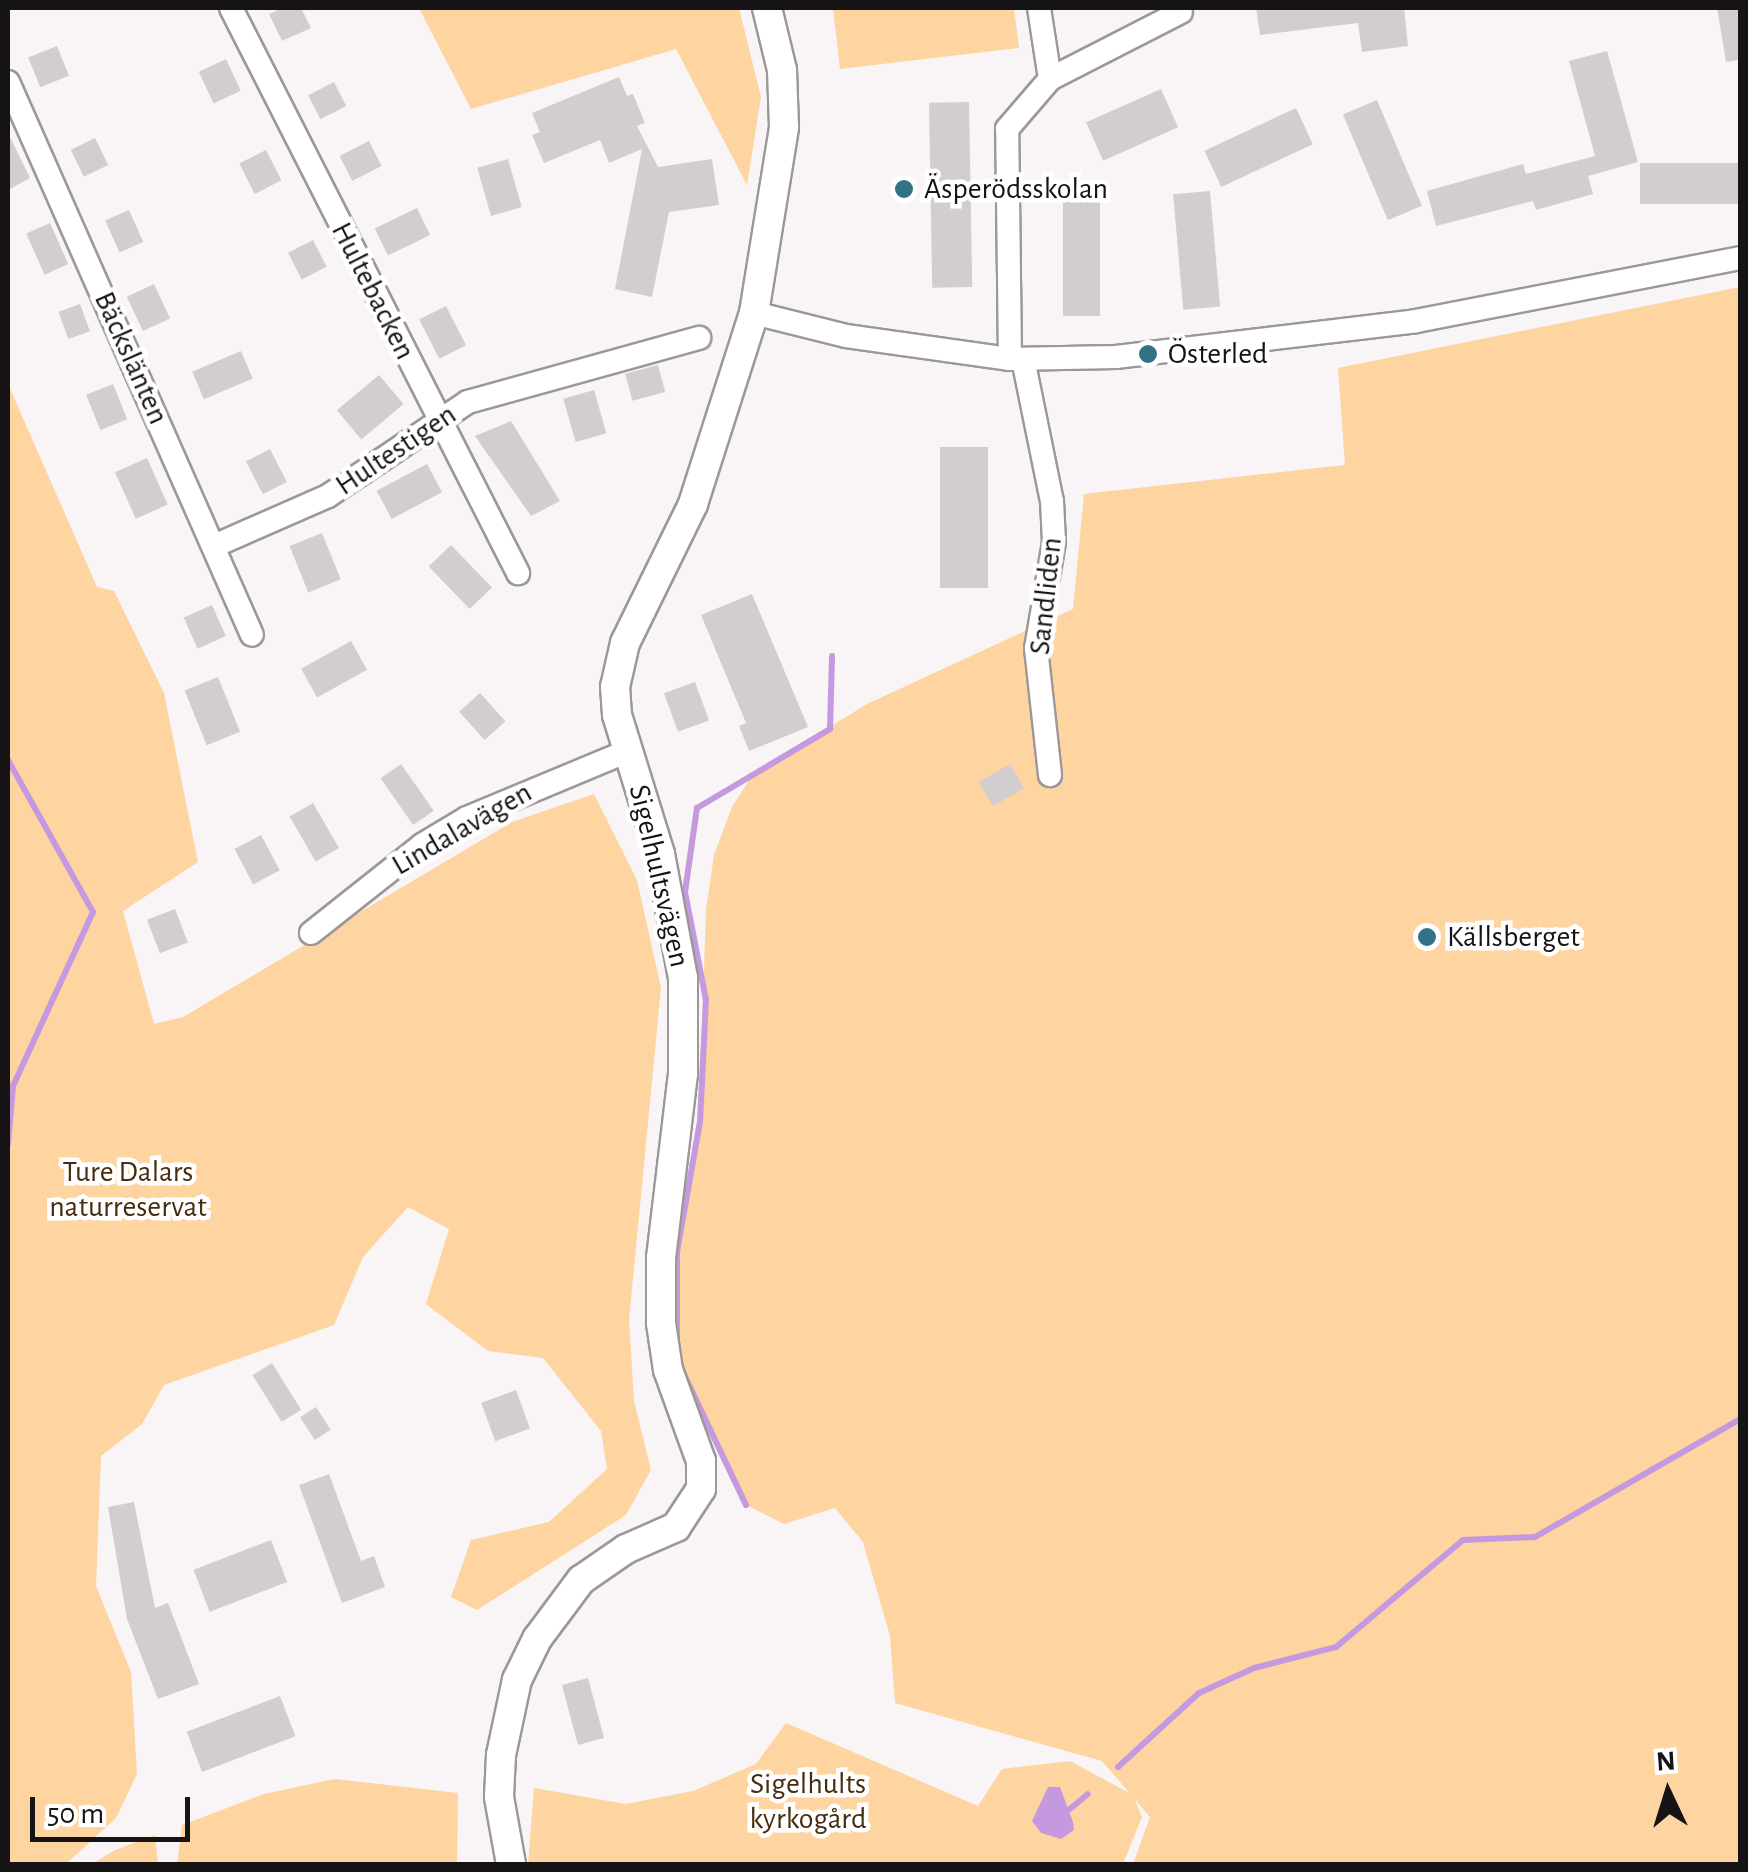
<!DOCTYPE html>
<meta charset="utf-8">
<style>
body{margin:0}
#map{position:relative;width:1748px;height:1872px;overflow:hidden;background:#f9f4f5;font-family:"Alegreya Sans",sans-serif}
div>[style]{position:absolute}
.green>*{inset:0;background:#fed4a0}
.water>*{inset:0;background:#c499df}
.stream>*{height:6px;margin:-3px;padding:0 3px;transform-origin:3px;border-radius:3px;background:#c499df}
.building>*{inset:0;background:#d2ced0;transform-origin:0 0}
.roads{filter:drop-shadow(2px 0 #9d9898) drop-shadow(-2px 0 #9d9898) drop-shadow(0 2px #9d9898) drop-shadow(0 -2px #9d9898)}
.minor>*{height:22px;margin:-11px;padding:0 11px;transform-origin:11px;border-radius:11px;background:#fff}
.tertiary>*{height:28px;margin:-14px;padding:0 14px;transform-origin:14px;border-radius:14px;background:#fff}
.dots>*{width:28px;height:28px;translate:-50% -50%;box-sizing:border-box;border:5px solid #fff;border-radius:50%}
span{translate:-50% -50%;white-space:nowrap;text-align:center;line-height:1.15;-webkit-text-stroke:9px #fff;paint-order:stroke}
.poi-label{font-size:30px;color:#151313}
.left{translate:0 -50%;text-align:left}
.street-label{font-size:30px;color:#151313}
.park-label{font-size:30px;color:#442e0f}
.frame{position:absolute;inset:0;border:10px solid #151313;pointer-events:none}
.north{position:absolute;left:1618px;top:1742px;width:100px;height:100px;-webkit-text-stroke:8px #fff;paint-order:stroke;rotate:356deg;font-size:28px;font-weight:700;line-height:40px;text-align:center;color:#151313}
.north::after{content:'';display:block;margin:auto;width:35px;height:45px;background:#151313;clip-path:polygon(50% 0,100% 100%,50% 72%,0 100%)}
.scale{position:absolute;left:30px;top:1797px;width:160px;height:45px;box-sizing:border-box;border:5px solid #151313;border-top:0;padding-left:12px;font-size:30px;line-height:35px;white-space:nowrap;color:#151313;-webkit-text-stroke:8px #fff;paint-order:stroke}
</style>
<div id="map">
<div class="green">
<div style="clip-path:polygon(419px 8px,739px 8px,761px 97px,747px 185px,676px 49px,471px 109px)"></div>
<div style="clip-path:polygon(833px 8px,1014px 8px,1019px 48px,840px 69px)"></div>
<div style="clip-path:polygon(1740px 287px,1740px 1864px,1133px 1864px,1150px 1817px,1102px 1761px,895px 1703px,890px 1636px,863px 1542px,835px 1508px,784px 1524px,746px 1505px,686px 1384px,671px 1343px,672px 1282px,698px 1147px,706px 910px,714px 855px,732px 807px,753px 774px,867px 704px,1073px 609px,1084px 494px,1345px 465px,1338px 368px)"></div>
<div style="clip-path:polygon(8px 384px,97px 587px,114px 591px,164px 693px,198px 862px,123px 911px,154px 1024px,183px 1017px,512px 822px,594px 794px,637px 880px,661px 988px,629px 1320px,634px 1401px,651px 1470px,626px 1515px,477px 1610px,451px 1597px,471px 1540px,549px 1522px,607px 1469px,601px 1431px,543px 1358px,488px 1351px,426px 1304px,449px 1229px,408px 1207px,363px 1257px,334px 1325px,164px 1385px,142px 1424px,101px 1456px,96px 1586px,131px 1672px,137px 1774px,116px 1818px,66px 1864px,8px 1864px)"></div>
<div style="clip-path:polygon(786px 1723px,978px 1806px,1002px 1769px,1070px 1761px,1133px 1795px,1142px 1817px,1123px 1864px,528px 1864px,534px 1788px,626px 1804px,693px 1791px,756px 1764px)"></div>
<div style="clip-path:polygon(335px 1779px,458px 1793px,457px 1864px,177px 1864px,182px 1825px,264px 1794px)"></div>
<div style="clip-path:polygon(155px 1835px,158px 1864px,92px 1864px,115px 1850px)"></div>
</div>
<div class="water">
<div style="clip-path:polygon(1048px 1787px,1060px 1787px,1073px 1822px,1074px 1830px,1061px 1839px,1041px 1833px,1032px 1821px)"></div>
</div>
<div class="stream">
<div style="left:8px;top:760px;width:174px;rotate:60.8deg"></div>
<div style="left:93px;top:912px;width:192px;rotate:114.7deg"></div>
<div style="left:13px;top:1086px;width:58px;rotate:94.9deg"></div>
<div style="left:677px;top:1344px;width:92px;rotate:-90deg"></div>
<div style="left:677px;top:1252px;width:132px;rotate:-80deg"></div>
<div style="left:700px;top:1122px;width:122px;rotate:-87.2deg"></div>
<div style="left:706px;top:1000px;width:110px;rotate:-101deg"></div>
<div style="left:685px;top:892px;width:85px;rotate:-81.9deg"></div>
<div style="left:697px;top:808px;width:155px;rotate:-30.7deg"></div>
<div style="left:830px;top:729px;width:73px;rotate:-88.4deg"></div>
<div style="left:680px;top:1366px;width:154px;rotate:64.6deg"></div>
<div style="left:1118px;top:1767px;width:110px;rotate:-42.4deg"></div>
<div style="left:1199px;top:1693px;width:60px;rotate:-24.4deg"></div>
<div style="left:1254px;top:1668px;width:85px;rotate:-14.4deg"></div>
<div style="left:1336px;top:1647px;width:166px;rotate:-40.1deg"></div>
<div style="left:1463px;top:1540px;width:72px;rotate:-2.4deg"></div>
<div style="left:1535px;top:1537px;width:237px;rotate:-29.9deg"></div>
<div style="left:1070px;top:1809px;width:23px;rotate:-40deg"></div>
</div>
<div class="building">
<div style="clip-path:polygon(283px 8px,301px 8px,311px 28px,282px 41px,269px 14px)"></div>
<div style="clip-path:polygon(1256px 8px,1404px 8px,1408px 46px,1362px 52px,1358px 23px,1260px 35px)"></div>
<div style="clip-path:polygon(1717px 8px,1740px 8px,1740px 60px,1726px 62px)"></div>
<div style="left:57px;top:46px;width:32px;height:31px;rotate:68deg"></div>
<div style="clip-path:polygon(1607px 51px,1638px 162px,1588px 176px,1593px 194px,1536px 210px,1533px 201px,1436px 226px,1427px 191px,1523px 164px,1526px 174px,1595px 156px,1569px 61px)"></div>
<div style="left:226px;top:59px;width:35px;height:30px;rotate:65deg"></div>
<div style="clip-path:polygon(619px 77px,627px 96px,633px 94px,645px 123px,637px 126px,658px 167px,712px 159px,719px 205px,669px 212px,652px 297px,615px 289px,642px 149px,609px 163px,600px 140px,544px 163px,532px 135px,540px 132px,532px 113px)"></div>
<div style="left:334px;top:82px;width:27px;height:29px;rotate:63deg"></div>
<div style="left:1161px;top:89px;width:42px;height:82px;rotate:66deg"></div>
<div style="left:1377px;top:100px;width:115px;height:37px;rotate:67deg"></div>
<div style="left:969px;top:102px;width:185px;height:40px;rotate:89deg"></div>
<div style="left:1296px;top:108px;width:40px;height:101px;rotate:65deg"></div>
<div style="clip-path:polygon(8px 133px,30px 178px,8px 190px)"></div>
<div style="left:95px;top:138px;width:30px;height:27px;rotate:64deg"></div>
<div style="left:369px;top:141px;width:28px;height:33px;rotate:63deg"></div>
<div style="left:266px;top:150px;width:34px;height:30px;rotate:63deg"></div>
<div style="left:508px;top:159px;width:50px;height:32px;rotate:74deg"></div>
<div style="left:1740px;top:163px;width:41px;height:100px;rotate:90deg"></div>
<div style="left:1210px;top:191px;width:116px;height:37px;rotate:85deg"></div>
<div style="left:1063px;top:198px;width:37px;height:118px"></div>
<div style="left:417px;top:208px;width:30px;height:47px;rotate:64deg"></div>
<div style="left:129px;top:210px;width:35px;height:26px;rotate:66deg"></div>
<div style="left:50px;top:223px;width:45px;height:26px;rotate:66deg"></div>
<div style="left:313px;top:240px;width:30px;height:28px;rotate:63deg"></div>
<div style="left:154px;top:284px;width:38px;height:30px;rotate:65deg"></div>
<div style="left:80px;top:304px;width:29px;height:23px;rotate:70deg"></div>
<div style="left:446px;top:306px;width:44px;height:30px;rotate:63deg"></div>
<div style="left:241px;top:351px;width:30px;height:53px;rotate:67deg"></div>
<div style="left:658px;top:365px;width:28px;height:34px;rotate:75deg"></div>
<div style="left:379px;top:375px;width:38px;height:55px;rotate:50deg"></div>
<div style="left:113px;top:384px;width:38px;height:29px;rotate:68deg"></div>
<div style="left:594px;top:390px;width:45px;height:32px;rotate:74deg"></div>
<div style="clip-path:polygon(511px 421px,560px 501px,531px 516px,475px 436px)"></div>
<div style="left:940px;top:447px;width:48px;height:141px"></div>
<div style="left:270px;top:449px;width:37px;height:27px;rotate:63deg"></div>
<div style="left:147px;top:458px;width:51px;height:35px;rotate:66deg"></div>
<div style="left:427px;top:464px;width:32px;height:57px;rotate:62deg"></div>
<div style="left:322px;top:533px;width:50px;height:35px;rotate:68deg"></div>
<div style="left:451px;top:545px;width:59px;height:31px;rotate:46deg"></div>
<div style="clip-path:polygon(752px 594px,808px 727px,749px 751px,739px 726px,746px 723px,701px 615px)"></div>
<div style="left:212px;top:605px;width:34px;height:31px;rotate:66deg"></div>
<div style="left:351px;top:641px;width:33px;height:57px;rotate:61deg"></div>
<div style="left:218px;top:677px;width:59px;height:36px;rotate:68deg"></div>
<div style="left:695px;top:682px;width:41px;height:33px;rotate:70deg"></div>
<div style="left:480px;top:693px;width:38px;height:28px;rotate:48deg"></div>
<div style="left:401px;top:764px;width:57px;height:25px;rotate:55deg"></div>
<div style="left:1010px;top:764px;width:28px;height:36px;rotate:60deg"></div>
<div style="left:313px;top:803px;width:52px;height:27px;rotate:60deg"></div>
<div style="left:261px;top:835px;width:40px;height:30px;rotate:62deg"></div>
<div style="left:175px;top:909px;width:36px;height:30px;rotate:69deg"></div>
<div style="left:272px;top:1363px;width:55px;height:23px;rotate:58deg"></div>
<div style="left:516px;top:1390px;width:41px;height:37px;rotate:70deg"></div>
<div style="left:316px;top:1407px;width:27px;height:19px;rotate:57deg"></div>
<div style="clip-path:polygon(329px 1474px,361px 1561px,374px 1556px,385px 1587px,342px 1603px,299px 1485px)"></div>
<div style="clip-path:polygon(134px 1502px,155px 1608px,168px 1603px,199px 1684px,158px 1699px,127px 1619px,108px 1507px)"></div>
<div style="left:271px;top:1540px;width:45px;height:83px;rotate:69deg"></div>
<div style="left:588px;top:1678px;width:62px;height:27px;rotate:75deg"></div>
<div style="left:280px;top:1696px;width:43px;height:100px;rotate:69deg"></div>
</div>
<div class="roads">
<div class="minor">
<div style="left:231px;top:8px;width:634px;rotate:63.07deg"></div>
<div style="left:1050px;top:79px;width:147px;rotate:-27.1deg"></div>
<div style="left:8px;top:82px;width:604px;rotate:66.19deg"></div>
<div style="left:754px;top:313px;width:95px;rotate:14deg"></div>
<div style="left:846px;top:336px;width:166px;rotate:8deg"></div>
<div style="left:1010px;top:359px;width:106px;rotate:-1.1deg"></div>
<div style="left:1116px;top:357px;width:302px;rotate:-6.8deg"></div>
<div style="left:1416px;top:321px;width:330px;rotate:-11deg"></div>
<div style="left:1010px;top:359px;width:230px;rotate:-90.7deg"></div>
<div style="left:1007px;top:129px;width:66px;rotate:-49.3deg"></div>
<div style="left:1050px;top:79px;width:72px;rotate:-98.8deg"></div>
<div style="left:1023px;top:359px;width:145px;rotate:78.5deg"></div>
<div style="left:1052px;top:501px;width:41px;rotate:87.2deg"></div>
<div style="left:1054px;top:542px;width:108px;rotate:99.6deg"></div>
<div style="left:1036px;top:648px;width:128px;rotate:83.7deg"></div>
<div style="left:214px;top:546px;width:124px;rotate:-23.7deg"></div>
<div style="left:328px;top:496px;width:169px;rotate:-33.9deg"></div>
<div style="left:468px;top:402px;width:240px;rotate:-15.5deg"></div>
<div style="left:311px;top:933px;width:142px;rotate:-38.4deg"></div>
<div style="left:422px;top:845px;width:52px;rotate:-31deg"></div>
<div style="left:467px;top:818px;width:174px;rotate:-22.6deg"></div>
</div>
<div class="tertiary">
<div style="left:511px;top:1864px;width:68px;rotate:-100.2deg"></div>
<div style="left:499px;top:1797px;width:42px;rotate:-87.3deg"></div>
<div style="left:501px;top:1755px;width:77px;rotate:-78deg"></div>
<div style="left:517px;top:1680px;width:46px;rotate:-64deg"></div>
<div style="left:537px;top:1639px;width:74px;rotate:-53.3deg"></div>
<div style="left:581px;top:1580px;width:55px;rotate:-34.6deg"></div>
<div style="left:626px;top:1549px;width:55px;rotate:-23.7deg"></div>
<div style="left:676px;top:1527px;width:45px;rotate:-56.7deg"></div>
<div style="left:701px;top:1489px;width:28px;rotate:-90deg"></div>
<div style="left:701px;top:1461px;width:97px;rotate:-109.9deg"></div>
<div style="left:668px;top:1370px;width:48px;rotate:-98.5deg"></div>
<div style="left:661px;top:1323px;width:65px;rotate:-90deg"></div>
<div style="left:661px;top:1258px;width:185px;rotate:-83.2deg"></div>
<div style="left:683px;top:1074px;width:96px;rotate:-90deg"></div>
<div style="left:683px;top:978px;width:126px;rotate:-100.5deg"></div>
<div style="left:660px;top:854px;width:145px;rotate:-107.2deg"></div>
<div style="left:617px;top:715px;width:28px;rotate:-94deg"></div>
<div style="left:615px;top:687px;width:45px;rotate:-77.2deg"></div>
<div style="left:625px;top:643px;width:155px;rotate:-63.9deg"></div>
<div style="left:693px;top:504px;width:201px;rotate:-72.3deg"></div>
<div style="left:754px;top:313px;width:188px;rotate:-80.8deg"></div>
<div style="left:784px;top:127px;width:57px;rotate:-92deg"></div>
<div style="left:782px;top:70px;width:64px;rotate:-103.6deg"></div>
</div>
</div>
<div class="dots">
<div style="left:904px;top:189px;background:#337286"></div>
<div style="left:1148px;top:354px;background:#337286"></div>
<div style="left:1427px;top:937px;background:#337286"></div>
</div>
<div class="poi-label">
<span class="left" style="left:924px;top:189px">Äsperödsskolan</span>
<span class="left" style="left:1168px;top:354px">Österled</span>
<span class="left" style="left:1447px;top:937px">Källsberget</span>
</div>
<div class="street-label">
<span style="left:373px;top:291px;rotate:63deg">Hultebacken</span>
<span style="left:131px;top:358px;rotate:66deg">Bäckslänten</span>
<span style="left:396px;top:450px;rotate:-34deg">Hultestigen</span>
<span style="left:1046px;top:596px;rotate:-84deg">Sandliden</span>
<span style="left:462px;top:829px;rotate:-30deg">Lindalavägen</span>
<span style="left:659px;top:876px;rotate:77deg">Sigelhultsvägen</span>
</div>
<div class="park-label">
<span style="left:128px;top:1189px">Ture Dalars<br>naturreservat</span>
<span style="left:808px;top:1801px">Sigelhults<br>kyrkogård</span>
</div>
<div class="frame"></div>
<div class="north">N</div>
<div class="scale">50 m</div>
</div>
